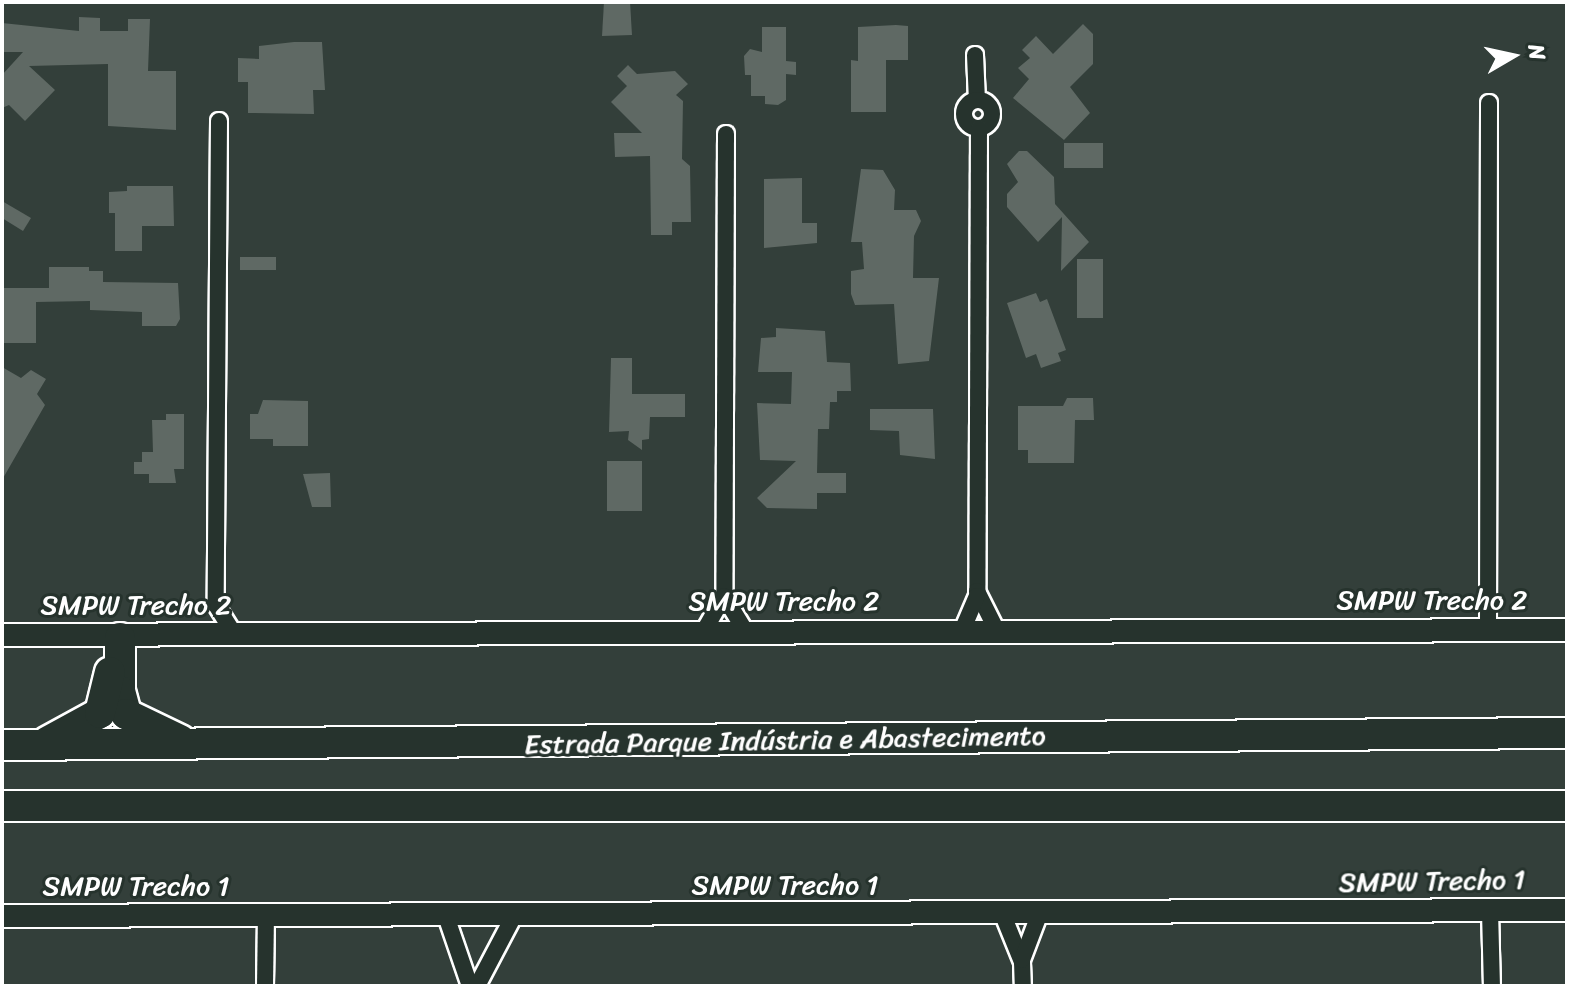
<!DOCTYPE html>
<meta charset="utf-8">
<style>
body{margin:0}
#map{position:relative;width:1569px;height:988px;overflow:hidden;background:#333f3a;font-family:Sriracha,sans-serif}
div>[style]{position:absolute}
.building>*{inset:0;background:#5f6964;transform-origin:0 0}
.roads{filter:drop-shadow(2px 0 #fff) drop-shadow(-2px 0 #fff) drop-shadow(0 2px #fff) drop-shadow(0 -2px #fff)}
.street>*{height:16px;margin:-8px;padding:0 8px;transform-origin:8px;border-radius:8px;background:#26332d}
.street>.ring{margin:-8px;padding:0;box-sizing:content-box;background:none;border:16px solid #26332d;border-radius:50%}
.secondary>*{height:22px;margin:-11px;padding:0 11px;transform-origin:11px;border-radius:11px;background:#26332d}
.highway>*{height:30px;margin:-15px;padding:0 15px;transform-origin:15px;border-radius:15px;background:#26332d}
span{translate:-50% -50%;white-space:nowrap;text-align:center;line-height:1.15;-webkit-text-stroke:6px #26332d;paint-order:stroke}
.street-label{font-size:28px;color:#fff}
.frame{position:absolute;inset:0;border:4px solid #fff;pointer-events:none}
.north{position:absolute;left:1473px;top:16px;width:80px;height:80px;-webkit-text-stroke:6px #26332d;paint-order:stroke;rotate:81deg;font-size:22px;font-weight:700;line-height:32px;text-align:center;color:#fff}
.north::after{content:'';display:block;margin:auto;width:28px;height:36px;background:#fff;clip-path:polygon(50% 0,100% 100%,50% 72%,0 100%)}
</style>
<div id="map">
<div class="building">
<div style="clip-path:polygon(604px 2px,630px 2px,632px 35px,602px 36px)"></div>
<div style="clip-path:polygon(79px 17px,100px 18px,100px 31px,128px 31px,128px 19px,150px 19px,148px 71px,176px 71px,176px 130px,108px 126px,108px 64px,29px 66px,55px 90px,25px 121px,9px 105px,2px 108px,2px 75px,23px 52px,2px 52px,2px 23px,79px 31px)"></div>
<div style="clip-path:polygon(1083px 24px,1093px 34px,1093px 64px,1070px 87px,1090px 113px,1064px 140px,1013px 98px,1029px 79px,1018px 68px,1030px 58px,1022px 50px,1036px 36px,1053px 54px)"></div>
<div style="clip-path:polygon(896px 25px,908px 26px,908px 60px,886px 60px,886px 112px,851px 112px,851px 60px,858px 61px,858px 27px)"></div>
<div style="clip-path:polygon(762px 27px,786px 27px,786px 61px,796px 62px,796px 75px,786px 74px,786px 100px,778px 105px,765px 104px,765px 96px,751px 96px,751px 75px,745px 75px,744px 56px,750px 49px,762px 52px)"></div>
<div style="clip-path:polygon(294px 42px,322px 42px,325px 90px,313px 90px,314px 114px,248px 113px,248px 82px,238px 82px,238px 58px,259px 59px,259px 46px)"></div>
<div style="clip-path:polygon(628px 65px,637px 74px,675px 71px,688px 84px,676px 95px,683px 101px,682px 159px,690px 166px,691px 222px,672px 222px,672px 235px,651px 235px,650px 156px,615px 157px,614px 133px,642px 133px,611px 102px,627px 86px,617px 76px)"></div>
<div style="left:1064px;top:143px;width:39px;height:25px"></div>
<div style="clip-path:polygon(1019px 151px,1027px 151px,1054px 177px,1055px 204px,1089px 242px,1061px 271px,1062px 217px,1038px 242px,1007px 207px,1007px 194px,1018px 182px,1007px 164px)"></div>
<div style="clip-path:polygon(861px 169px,883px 170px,895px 190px,894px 210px,916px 210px,921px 221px,914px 236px,913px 278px,939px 278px,929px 361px,898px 364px,894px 304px,855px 305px,851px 294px,851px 271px,864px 269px,862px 242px,851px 242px)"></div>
<div style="clip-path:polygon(802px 178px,802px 223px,817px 223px,817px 243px,764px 248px,764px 179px)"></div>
<div style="clip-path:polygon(127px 186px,173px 186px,174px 226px,142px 226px,142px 251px,115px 251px,115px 213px,109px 213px,109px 192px,127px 191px)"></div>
<div style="clip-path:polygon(2px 201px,31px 218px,23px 231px,2px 218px)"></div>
<div style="left:240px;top:257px;width:36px;height:13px"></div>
<div style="left:1077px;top:259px;width:26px;height:59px"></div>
<div style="clip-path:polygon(49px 267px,89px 267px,89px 271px,103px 271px,103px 282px,178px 283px,180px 319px,176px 326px,142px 326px,142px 312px,90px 310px,90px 301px,36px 302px,36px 343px,2px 343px,2px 288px,49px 288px)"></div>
<div style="clip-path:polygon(1036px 293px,1040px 302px,1047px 299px,1066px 350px,1058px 353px,1061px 361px,1041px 368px,1036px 354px,1026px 358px,1007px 303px)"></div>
<div style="clip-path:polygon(776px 328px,825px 331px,827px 362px,850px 363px,851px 391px,837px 391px,837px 402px,830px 402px,829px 429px,818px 429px,817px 473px,846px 473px,846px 493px,817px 493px,817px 509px,767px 508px,757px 498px,796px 461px,760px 460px,757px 403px,791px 404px,792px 372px,758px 372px,761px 338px,776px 337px)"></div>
<div style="clip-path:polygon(611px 358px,632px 358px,632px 394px,685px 394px,685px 417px,650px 417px,649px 439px,642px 440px,642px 450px,628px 440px,629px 431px,609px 432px)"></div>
<div style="clip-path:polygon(2px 367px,21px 378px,31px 370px,46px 379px,37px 394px,45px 405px,2px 480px)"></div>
<div style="clip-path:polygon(1067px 398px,1093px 398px,1094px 420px,1075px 420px,1074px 463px,1028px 463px,1028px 450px,1018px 450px,1018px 406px,1063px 406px)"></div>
<div style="clip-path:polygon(263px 400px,308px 401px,308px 446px,273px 446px,273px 439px,250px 439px,250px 414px,258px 414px)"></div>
<div style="clip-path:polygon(870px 409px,933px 409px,935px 459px,900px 455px,899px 431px,870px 430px)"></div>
<div style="clip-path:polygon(166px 414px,184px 414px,184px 469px,174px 469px,176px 483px,149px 483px,149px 474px,134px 474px,134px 462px,142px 462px,142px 452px,153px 452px,152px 420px,166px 420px)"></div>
<div style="left:607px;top:461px;width:35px;height:50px"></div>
<div style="clip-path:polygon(330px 473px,331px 507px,312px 507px,303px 474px)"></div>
</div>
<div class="roads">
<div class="street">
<div style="left:975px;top:55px;width:45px;rotate:87.5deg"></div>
<div class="ring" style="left:964px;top:100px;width:12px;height:12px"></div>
<div style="left:219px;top:121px;width:484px;rotate:90.4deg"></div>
<div style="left:216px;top:605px;width:34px;rotate:58deg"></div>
<div style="left:979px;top:128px;width:463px;rotate:90.2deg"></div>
<div style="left:977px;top:591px;width:45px;rotate:63.4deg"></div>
<div style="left:726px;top:134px;width:462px;rotate:90.2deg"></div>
<div style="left:724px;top:596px;width:42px;rotate:58.6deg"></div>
<div style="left:1488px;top:630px;width:527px;rotate:-89.89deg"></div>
<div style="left:704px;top:631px;width:40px;rotate:-60.3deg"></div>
<div style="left:962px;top:631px;width:38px;rotate:-67deg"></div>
<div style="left:1490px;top:911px;width:75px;rotate:88.5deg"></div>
<div style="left:445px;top:913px;width:77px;rotate:71.1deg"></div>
<div style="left:1003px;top:915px;width:51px;rotate:68deg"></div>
<div style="left:1022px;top:962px;width:24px;rotate:88deg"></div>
<div style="left:1022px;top:960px;width:48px;rotate:-69.3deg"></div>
<div style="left:265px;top:986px;width:71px;rotate:-89.2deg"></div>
<div style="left:477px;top:986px;width:81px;rotate:-62.2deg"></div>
</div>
<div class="secondary">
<div style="left:2px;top:635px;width:1565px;rotate:-0.18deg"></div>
<div style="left:2px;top:916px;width:1565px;rotate:-0.22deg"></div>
</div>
<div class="highway">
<div style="left:120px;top:638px;width:53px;rotate:90deg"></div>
<div style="left:120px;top:691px;width:24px;rotate:75deg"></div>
<div style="left:126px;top:714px;width:60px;rotate:25.7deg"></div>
<div style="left:47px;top:742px;width:60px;rotate:-28.7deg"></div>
<div style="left:100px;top:713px;width:42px;rotate:-76.3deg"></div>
<div style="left:2px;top:745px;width:1565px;rotate:-0.44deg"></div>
<div style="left:2px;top:806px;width:1565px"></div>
</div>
</div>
<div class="street-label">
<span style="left:1432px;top:600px">SMPW Trecho 2</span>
<span style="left:784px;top:601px">SMPW Trecho 2</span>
<span style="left:136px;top:605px">SMPW Trecho 2</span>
<span style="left:785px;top:740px;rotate:-1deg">Estrada Parque Indústria e Abastecimento</span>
<span style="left:1432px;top:881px;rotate:-1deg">SMPW Trecho 1</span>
<span style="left:785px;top:885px">SMPW Trecho 1</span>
<span style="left:136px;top:886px">SMPW Trecho 1</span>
</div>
<div class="frame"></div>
<div class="north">N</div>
</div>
